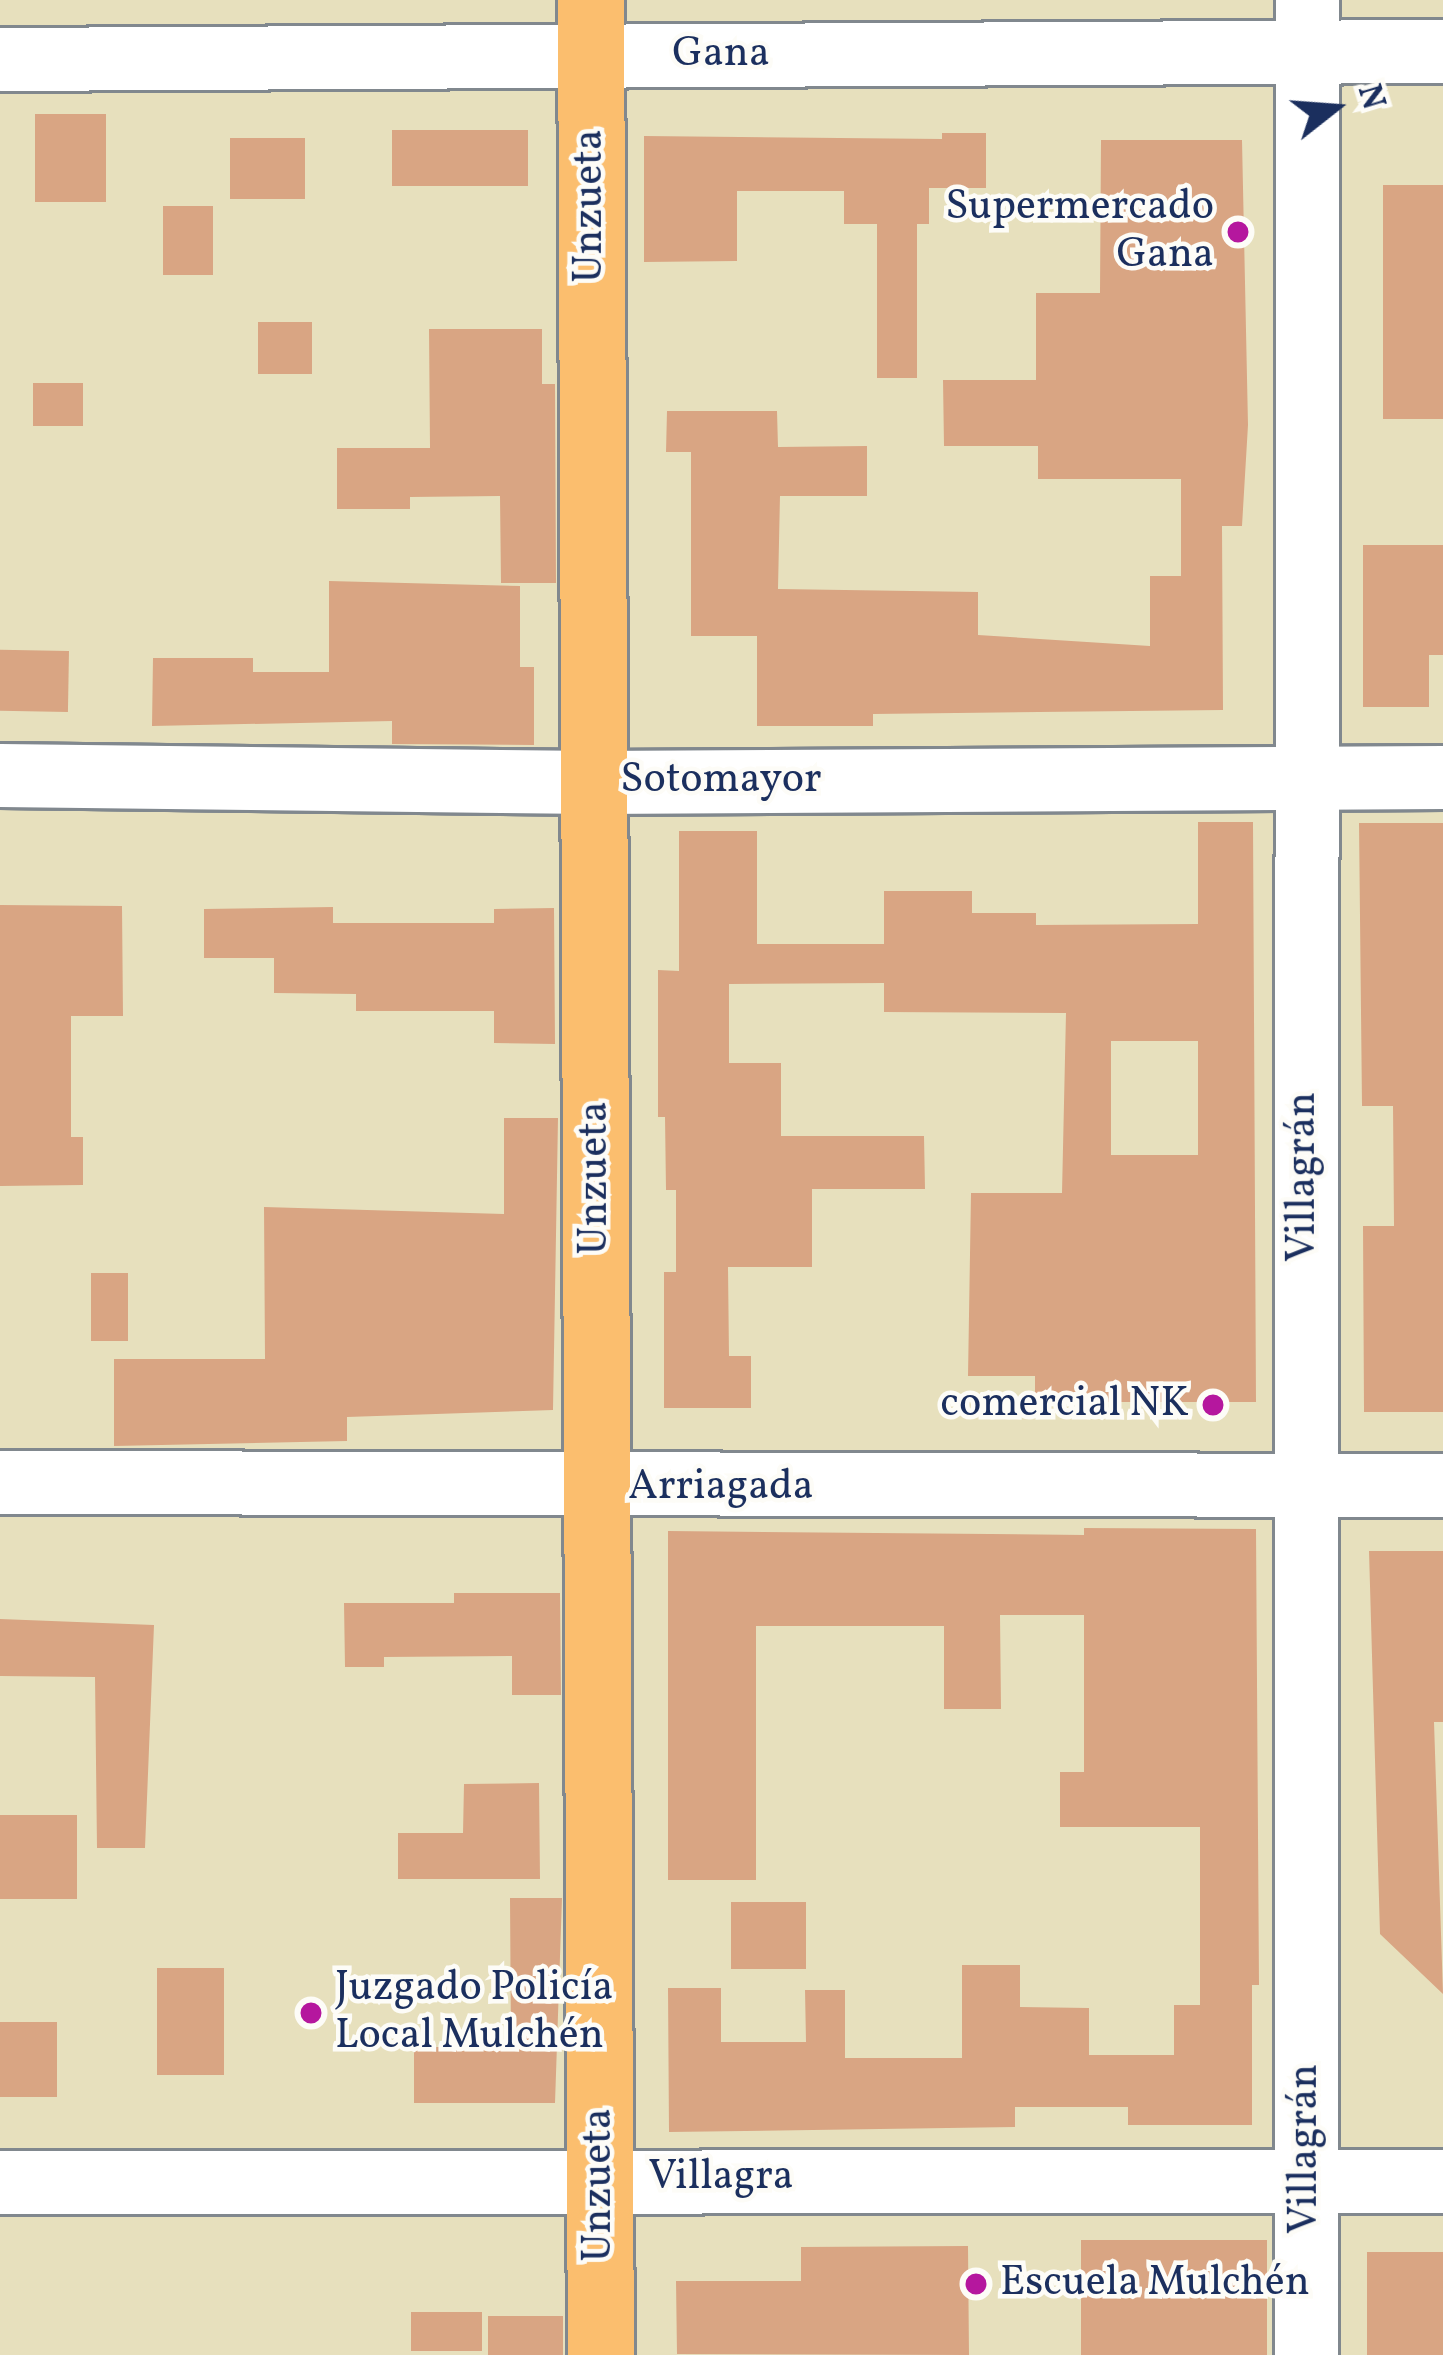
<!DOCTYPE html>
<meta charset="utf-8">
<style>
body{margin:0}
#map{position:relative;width:1443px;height:2355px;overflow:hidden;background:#e7e0bd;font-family:Vollkorn,serif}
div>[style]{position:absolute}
.building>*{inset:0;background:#d9a583;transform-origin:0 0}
.roads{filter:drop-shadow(3px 0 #81888e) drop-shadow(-3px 0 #81888e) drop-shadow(0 3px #81888e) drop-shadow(0 -3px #81888e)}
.minor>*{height:63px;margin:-31.5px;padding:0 31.5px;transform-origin:31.5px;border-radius:31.5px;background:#fff}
.major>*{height:66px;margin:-33px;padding:0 33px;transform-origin:33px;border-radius:33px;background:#fbbe6e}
.dots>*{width:33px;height:33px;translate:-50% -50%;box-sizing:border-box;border:6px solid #fdfcf7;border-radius:50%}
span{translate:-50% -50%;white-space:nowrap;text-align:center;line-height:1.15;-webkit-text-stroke:9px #fdfcf7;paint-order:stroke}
.street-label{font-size:42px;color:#1b2f5e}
.poi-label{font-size:42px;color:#1b2f5e}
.right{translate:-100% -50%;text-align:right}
.left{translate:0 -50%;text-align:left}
.north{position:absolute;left:1275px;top:48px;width:120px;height:120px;-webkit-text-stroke:9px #fdfcf7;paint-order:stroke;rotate:73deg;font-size:33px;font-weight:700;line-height:48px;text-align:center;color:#1b2f5e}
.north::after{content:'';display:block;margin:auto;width:42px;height:54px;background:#1b2f5e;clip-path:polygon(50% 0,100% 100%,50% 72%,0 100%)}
</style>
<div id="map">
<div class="building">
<div style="left:35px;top:114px;width:71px;height:88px"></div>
<div style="left:392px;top:130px;width:136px;height:56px"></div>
<div style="clip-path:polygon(942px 133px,986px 133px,986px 188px,929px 188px,929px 224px,917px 224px,917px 378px,877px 378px,877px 224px,844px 224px,844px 191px,737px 191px,737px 261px,644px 262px,644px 136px,942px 139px)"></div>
<div style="left:230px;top:138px;width:75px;height:61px"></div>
<div style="clip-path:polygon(1101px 140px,1242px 140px,1248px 425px,1242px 526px,1222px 526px,1223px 710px,873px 714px,873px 726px,757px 726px,757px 636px,691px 636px,691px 452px,666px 452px,667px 411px,777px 411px,778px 447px,867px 446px,867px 496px,780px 496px,778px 589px,978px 592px,978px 635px,1150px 646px,1150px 576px,1181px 576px,1181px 479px,1038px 479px,1038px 446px,944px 446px,943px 380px,1036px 380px,1036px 293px,1100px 293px)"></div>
<div style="left:1383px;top:185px;width:60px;height:234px"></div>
<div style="left:163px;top:206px;width:50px;height:69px"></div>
<div style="left:258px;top:322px;width:54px;height:52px"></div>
<div style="clip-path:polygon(429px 329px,542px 329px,542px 384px,555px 384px,556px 583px,501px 583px,500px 496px,410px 497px,410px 509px,337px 509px,337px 448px,430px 448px)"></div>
<div style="left:33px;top:383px;width:50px;height:43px"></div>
<div style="clip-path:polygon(1363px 545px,1443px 545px,1443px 655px,1429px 655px,1429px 707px,1363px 707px)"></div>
<div style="clip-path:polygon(329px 581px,520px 586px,520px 667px,534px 667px,534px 745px,392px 744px,392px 721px,152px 726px,153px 658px,253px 658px,253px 672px,329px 672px)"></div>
<div style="left:69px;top:651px;width:61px;height:69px;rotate:91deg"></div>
<div style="clip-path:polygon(evenodd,1198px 822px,1253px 822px,1256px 1402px,1035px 1402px,1035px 1376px,968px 1376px,971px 1193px,1062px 1193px,1066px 1013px,884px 1012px,884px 983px,729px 984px,729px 1063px,781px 1063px,781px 1136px,924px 1136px,925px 1189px,812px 1189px,812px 1267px,728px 1267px,729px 1356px,751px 1356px,751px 1408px,664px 1408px,664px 1272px,676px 1272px,676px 1190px,666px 1190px,665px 1117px,658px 1117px,658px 970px,679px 971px,679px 831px,757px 831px,757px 944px,884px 944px,884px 891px,972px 891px,972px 913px,1036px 913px,1036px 925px,1198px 924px,1198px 822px,1111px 1041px,1198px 1041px,1198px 1155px,1111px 1155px,1111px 1041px)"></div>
<div style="clip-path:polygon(1359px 823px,1443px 823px,1443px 1412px,1364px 1412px,1363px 1226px,1394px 1226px,1393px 1106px,1362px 1106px)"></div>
<div style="clip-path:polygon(0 905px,122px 906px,123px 1016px,71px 1016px,71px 1137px,83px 1137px,83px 1185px,0 1186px)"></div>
<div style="clip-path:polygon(333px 907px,333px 923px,494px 923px,494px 909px,554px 908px,555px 1044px,494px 1043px,494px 1011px,356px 1011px,356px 994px,274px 993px,274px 958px,204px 958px,204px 909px)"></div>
<div style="clip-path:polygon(504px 1118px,558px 1118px,553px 1410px,347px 1417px,347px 1441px,114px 1446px,114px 1359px,265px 1359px,264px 1207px,504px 1214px)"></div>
<div style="left:91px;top:1273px;width:37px;height:68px"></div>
<div style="clip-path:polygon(1084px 1528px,1256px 1529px,1259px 1985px,1252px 1985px,1252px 2125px,1128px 2125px,1128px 2107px,1015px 2107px,1015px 2127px,669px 2132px,668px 1988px,721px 1988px,721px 2042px,806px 2042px,805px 1990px,845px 1990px,845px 2058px,962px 2058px,962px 1965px,1020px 1965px,1020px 2007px,1089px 2008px,1089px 2055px,1174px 2055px,1174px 2005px,1200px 2005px,1200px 1827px,1060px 1827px,1060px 1772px,1084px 1772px,1084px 1615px,1000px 1615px,1001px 1709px,944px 1709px,944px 1626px,756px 1626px,756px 1880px,668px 1880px,668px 1531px,1084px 1535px)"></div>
<div style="clip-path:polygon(1369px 1551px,1443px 1551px,1443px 1722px,1434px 1722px,1443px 1994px,1380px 1934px)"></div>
<div style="clip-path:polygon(454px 1593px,560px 1593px,561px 1695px,512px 1695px,512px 1656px,384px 1657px,384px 1667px,345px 1667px,344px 1603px,454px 1603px)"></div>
<div style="clip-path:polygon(0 1619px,154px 1625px,145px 1848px,97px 1848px,95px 1677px,0 1676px)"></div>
<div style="clip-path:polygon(539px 1783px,540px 1879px,398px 1879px,398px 1833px,463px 1833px,464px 1784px)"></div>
<div style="left:77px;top:1815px;width:84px;height:77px;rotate:90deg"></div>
<div style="clip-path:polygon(510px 1898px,562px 1898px,555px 2103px,414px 2103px,414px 2047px,511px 2047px)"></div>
<div style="left:731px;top:1902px;width:75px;height:67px"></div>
<div style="left:157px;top:1968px;width:67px;height:107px"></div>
<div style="left:0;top:2022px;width:57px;height:75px"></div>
<div style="left:1081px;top:2240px;width:186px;height:115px"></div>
<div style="clip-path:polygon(968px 2246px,969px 2355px,677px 2354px,676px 2281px,801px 2281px,801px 2247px)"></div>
<div style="left:1367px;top:2252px;width:76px;height:103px"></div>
<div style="left:482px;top:2312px;width:39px;height:71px;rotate:90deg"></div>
<div style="left:488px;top:2316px;width:75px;height:39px"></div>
</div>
<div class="roads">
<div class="minor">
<div style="left:0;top:59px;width:1443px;rotate:-0.32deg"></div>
<div style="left:0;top:775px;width:594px;rotate:0.68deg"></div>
<div style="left:594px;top:782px;width:849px;rotate:-0.34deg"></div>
<div style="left:0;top:1482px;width:1443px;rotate:0.12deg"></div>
<div style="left:0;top:2182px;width:1443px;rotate:-0.04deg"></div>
<div style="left:1306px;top:2355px;width:2355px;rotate:-89.98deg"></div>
</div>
<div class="major">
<div style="left:591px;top:0;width:2355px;rotate:89.76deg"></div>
</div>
</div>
<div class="dots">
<div style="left:1238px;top:232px;background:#b5179e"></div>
<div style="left:1213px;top:1405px;background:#b5179e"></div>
<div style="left:311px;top:2013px;background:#b5179e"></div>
<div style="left:976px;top:2284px;background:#b5179e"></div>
</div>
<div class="street-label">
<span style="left:721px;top:55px">Gana</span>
<span style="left:591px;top:206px;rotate:-90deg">Unzueta</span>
<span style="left:721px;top:781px">Sotomayor</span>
<span style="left:1304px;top:1177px;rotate:-90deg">Villagrán</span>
<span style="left:596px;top:1178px;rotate:-90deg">Unzueta</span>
<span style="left:721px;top:1488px">Arriagada</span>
<span style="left:1306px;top:2149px;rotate:-90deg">Villagrán</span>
<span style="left:721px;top:2178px">Villagra</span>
<span style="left:600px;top:2185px;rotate:-90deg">Unzueta</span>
</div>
<div class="poi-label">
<span class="right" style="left:1214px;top:232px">Supermercado<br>Gana</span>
<span class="right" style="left:1189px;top:1405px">comercial NK</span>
<span class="left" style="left:335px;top:2013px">Juzgado Policía<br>Local Mulchén</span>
<span class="left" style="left:1000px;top:2284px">Escuela Mulchén</span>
</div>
<div class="north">N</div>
</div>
